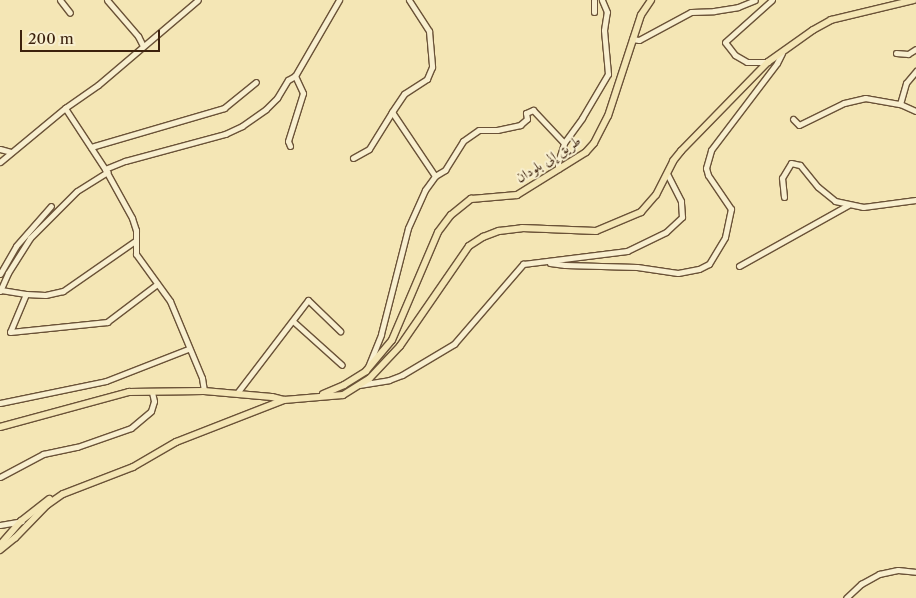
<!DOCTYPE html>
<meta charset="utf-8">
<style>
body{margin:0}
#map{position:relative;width:916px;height:598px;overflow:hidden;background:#f4e6b5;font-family:"Libre Caslon Text",Amiri,serif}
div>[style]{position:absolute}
.roads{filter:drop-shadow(1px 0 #6a5237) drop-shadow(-1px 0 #6a5237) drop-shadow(0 1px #6a5237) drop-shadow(0 -1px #6a5237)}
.minor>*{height:5px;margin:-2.5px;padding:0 2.5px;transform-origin:2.5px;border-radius:2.5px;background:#f8efcf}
.major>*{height:6px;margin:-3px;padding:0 3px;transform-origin:3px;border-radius:3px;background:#f4e6b5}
span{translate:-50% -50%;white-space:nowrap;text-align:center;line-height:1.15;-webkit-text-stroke:4px #f8efcf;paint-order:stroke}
.street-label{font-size:14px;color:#3c210d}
.scale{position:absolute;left:20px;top:30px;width:140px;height:22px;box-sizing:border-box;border:2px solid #3c210d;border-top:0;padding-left:6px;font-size:15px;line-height:18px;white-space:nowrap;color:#3c210d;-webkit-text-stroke:4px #f8efcf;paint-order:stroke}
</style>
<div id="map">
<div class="roads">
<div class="minor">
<div style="left:60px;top:0;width:16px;rotate:52deg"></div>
<div style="left:107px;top:0;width:48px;rotate:49.3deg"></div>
<div style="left:138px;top:36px;width:11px;rotate:63deg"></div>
<div style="left:409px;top:0;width:37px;rotate:57deg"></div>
<div style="left:429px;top:31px;width:36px;rotate:85deg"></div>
<div style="left:432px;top:67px;width:13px;rotate:113deg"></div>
<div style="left:427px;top:79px;width:27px;rotate:147deg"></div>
<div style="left:404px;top:94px;width:22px;rotate:124deg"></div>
<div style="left:392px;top:112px;width:77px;rotate:56.1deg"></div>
<div style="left:594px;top:0;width:12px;rotate:90deg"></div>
<div style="left:632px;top:39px;width:7px;rotate:8deg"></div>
<div style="left:639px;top:40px;width:59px;rotate:-28.3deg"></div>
<div style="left:691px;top:12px;width:23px;rotate:-2deg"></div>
<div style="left:714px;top:11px;width:24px;rotate:-9deg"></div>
<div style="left:738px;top:7px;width:18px;rotate:-22deg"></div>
<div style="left:896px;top:53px;width:12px;rotate:5deg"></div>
<div style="left:908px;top:54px;width:9px;rotate:-32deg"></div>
<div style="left:768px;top:62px;width:21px;rotate:180deg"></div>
<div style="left:747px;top:62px;width:14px;rotate:-150deg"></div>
<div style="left:735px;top:55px;width:16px;rotate:-128deg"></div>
<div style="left:725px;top:42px;width:63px;rotate:-41.8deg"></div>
<div style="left:900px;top:104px;width:22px;rotate:-74deg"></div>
<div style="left:906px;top:83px;width:16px;rotate:-50deg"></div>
<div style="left:65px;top:108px;width:73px;rotate:56.7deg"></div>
<div style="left:105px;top:169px;width:56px;rotate:61.1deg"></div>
<div style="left:132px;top:218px;width:13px;rotate:72deg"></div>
<div style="left:136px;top:230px;width:24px;rotate:90deg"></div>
<div style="left:136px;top:254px;width:58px;rotate:54.1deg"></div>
<div style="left:170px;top:301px;width:83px;rotate:67.4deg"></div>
<div style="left:202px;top:378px;width:13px;rotate:81deg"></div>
<div style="left:793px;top:119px;width:8px;rotate:45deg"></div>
<div style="left:799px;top:125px;width:50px;rotate:-26.1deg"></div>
<div style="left:844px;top:103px;width:22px;rotate:-13deg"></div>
<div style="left:865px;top:98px;width:36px;rotate:10deg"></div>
<div style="left:900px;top:104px;width:17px;rotate:24deg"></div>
<div style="left:290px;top:146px;width:5px;rotate:-112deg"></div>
<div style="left:288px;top:141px;width:50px;rotate:-72.6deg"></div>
<div style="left:303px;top:93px;width:19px;rotate:-115deg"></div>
<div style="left:295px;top:76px;width:88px;rotate:-59.9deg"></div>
<div style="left:91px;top:147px;width:139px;rotate:-16.3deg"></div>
<div style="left:224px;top:108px;width:41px;rotate:-39.1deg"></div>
<div style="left:0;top:149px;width:11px;rotate:15deg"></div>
<div style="left:353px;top:158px;width:18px;rotate:-29deg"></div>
<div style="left:369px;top:149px;width:44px;rotate:-58.1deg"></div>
<div style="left:0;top:162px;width:85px;rotate:-39.7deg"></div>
<div style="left:65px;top:108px;width:40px;rotate:-34.9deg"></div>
<div style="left:98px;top:85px;width:131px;rotate:-40.4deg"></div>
<div style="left:105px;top:169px;width:22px;rotate:-22deg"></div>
<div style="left:125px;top:161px;width:104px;rotate:-15.1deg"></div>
<div style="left:225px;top:134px;width:19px;rotate:-25deg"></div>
<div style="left:242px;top:126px;width:29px;rotate:-35deg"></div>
<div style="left:266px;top:109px;width:16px;rotate:-45deg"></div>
<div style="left:277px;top:98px;width:21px;rotate:-59deg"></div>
<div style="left:288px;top:80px;width:8px;rotate:-30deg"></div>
<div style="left:558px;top:169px;width:7px;rotate:-90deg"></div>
<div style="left:558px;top:162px;width:20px;rotate:-72deg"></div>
<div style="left:564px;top:143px;width:31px;rotate:-54deg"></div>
<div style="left:582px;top:118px;width:51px;rotate:-59.4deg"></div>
<div style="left:608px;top:74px;width:44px;rotate:-95.2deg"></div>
<div style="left:604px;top:30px;width:18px;rotate:-81deg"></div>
<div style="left:607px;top:12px;width:13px;rotate:-113deg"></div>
<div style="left:784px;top:197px;width:19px;rotate:-96deg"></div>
<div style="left:782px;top:178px;width:17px;rotate:-59deg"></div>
<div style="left:791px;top:163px;width:9px;rotate:13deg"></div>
<div style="left:800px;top:165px;width:28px;rotate:51deg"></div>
<div style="left:818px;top:187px;width:22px;rotate:39deg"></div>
<div style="left:835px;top:201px;width:29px;rotate:12deg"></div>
<div style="left:863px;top:207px;width:53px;rotate:-7.5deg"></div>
<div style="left:135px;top:241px;width:88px;rotate:145.2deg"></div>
<div style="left:63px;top:291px;width:18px;rotate:167deg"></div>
<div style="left:45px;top:295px;width:19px;rotate:-177deg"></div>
<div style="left:26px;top:294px;width:41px;rotate:112.8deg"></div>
<div style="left:10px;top:332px;width:98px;rotate:-5.9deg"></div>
<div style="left:107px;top:322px;width:63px;rotate:-37.2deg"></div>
<div style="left:550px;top:263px;width:15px;rotate:8deg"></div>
<div style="left:565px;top:265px;width:72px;rotate:1.6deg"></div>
<div style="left:637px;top:267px;width:41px;rotate:8.3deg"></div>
<div style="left:678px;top:273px;width:21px;rotate:-11deg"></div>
<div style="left:699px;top:269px;width:11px;rotate:-27deg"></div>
<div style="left:709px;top:264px;width:31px;rotate:-59deg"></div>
<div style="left:725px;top:237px;width:29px;rotate:-78deg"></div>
<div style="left:731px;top:209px;width:41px;rotate:-124.1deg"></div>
<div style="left:708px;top:175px;width:7px;rotate:-106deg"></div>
<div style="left:706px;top:168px;width:19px;rotate:-74deg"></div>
<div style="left:711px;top:150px;width:109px;rotate:-52.8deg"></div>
<div style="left:777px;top:63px;width:11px;rotate:-63deg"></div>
<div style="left:739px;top:266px;width:125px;rotate:-29.2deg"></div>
<div style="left:0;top:274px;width:32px;rotate:-60deg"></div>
<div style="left:16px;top:246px;width:53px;rotate:-48.8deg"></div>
<div style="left:1px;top:290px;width:25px;rotate:9deg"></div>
<div style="left:0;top:291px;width:20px;rotate:-66deg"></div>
<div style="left:8px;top:273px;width:41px;rotate:-57.8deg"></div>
<div style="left:30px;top:238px;width:66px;rotate:-45deg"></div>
<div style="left:77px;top:191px;width:36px;rotate:-32deg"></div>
<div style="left:294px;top:322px;width:64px;rotate:41.9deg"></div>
<div style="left:368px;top:367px;width:35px;rotate:-68deg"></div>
<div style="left:381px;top:334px;width:109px;rotate:-75.7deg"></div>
<div style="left:408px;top:228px;width:42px;rotate:-65.9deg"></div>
<div style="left:425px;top:190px;width:17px;rotate:-54deg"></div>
<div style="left:435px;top:176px;width:12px;rotate:-31deg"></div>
<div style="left:445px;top:170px;width:34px;rotate:-58deg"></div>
<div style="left:463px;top:141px;width:19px;rotate:-35deg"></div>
<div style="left:479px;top:130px;width:18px"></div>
<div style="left:497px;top:130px;width:24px;rotate:-12deg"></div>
<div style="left:520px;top:125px;width:9px;rotate:-41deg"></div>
<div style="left:527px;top:119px;width:6px;rotate:-99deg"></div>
<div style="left:526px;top:113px;width:8px;rotate:-23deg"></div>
<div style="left:533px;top:110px;width:45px;rotate:46.8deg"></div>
<div style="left:359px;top:385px;width:30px;rotate:-9deg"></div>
<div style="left:389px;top:380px;width:14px;rotate:-21deg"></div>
<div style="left:402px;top:375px;width:61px;rotate:-30.8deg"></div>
<div style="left:454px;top:344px;width:106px;rotate:-49.2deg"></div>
<div style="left:523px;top:264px;width:105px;rotate:-7.1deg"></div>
<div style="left:627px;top:251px;width:43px;rotate:-26deg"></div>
<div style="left:666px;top:232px;width:22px;rotate:-43deg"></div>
<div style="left:682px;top:217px;width:16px;rotate:-94deg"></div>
<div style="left:681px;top:201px;width:31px;rotate:-117deg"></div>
<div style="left:237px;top:393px;width:117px;rotate:-52.6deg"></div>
<div style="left:308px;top:300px;width:45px;rotate:44.1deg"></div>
<div style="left:0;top:403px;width:108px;rotate:-11.7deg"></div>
<div style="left:106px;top:381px;width:88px;rotate:-21.3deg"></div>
<div style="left:0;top:477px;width:49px;rotate:-28.1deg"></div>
<div style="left:43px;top:454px;width:35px;rotate:-12deg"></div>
<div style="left:77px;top:447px;width:57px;rotate:-19.4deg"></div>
<div style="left:131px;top:428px;width:26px;rotate:-40deg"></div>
<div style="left:151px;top:411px;width:10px;rotate:-73deg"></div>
<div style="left:154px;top:401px;width:9px;rotate:-103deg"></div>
<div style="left:0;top:525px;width:22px;rotate:-10deg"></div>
<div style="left:846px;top:598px;width:21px;rotate:-43deg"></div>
<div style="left:861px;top:584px;width:21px;rotate:-29deg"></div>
<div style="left:879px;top:574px;width:19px;rotate:-12deg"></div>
<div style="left:898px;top:570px;width:18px;rotate:6deg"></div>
</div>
<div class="major">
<div style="left:323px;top:394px;width:23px;rotate:-23deg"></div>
<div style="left:344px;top:385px;width:26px;rotate:-32deg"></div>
<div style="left:366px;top:371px;width:40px;rotate:-50deg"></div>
<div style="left:392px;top:340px;width:117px;rotate:-66.9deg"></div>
<div style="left:438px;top:232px;width:21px;rotate:-53deg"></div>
<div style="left:451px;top:215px;width:26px;rotate:-39deg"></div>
<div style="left:471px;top:199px;width:46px;rotate:-5deg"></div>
<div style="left:517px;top:195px;width:81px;rotate:-31.9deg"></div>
<div style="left:586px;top:152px;width:12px;rotate:-48deg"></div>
<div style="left:594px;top:143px;width:30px;rotate:-63deg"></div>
<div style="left:608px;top:116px;width:106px;rotate:-71.9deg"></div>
<div style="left:641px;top:15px;width:18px;rotate:-56deg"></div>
<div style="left:0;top:427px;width:134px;rotate:-15.2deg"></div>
<div style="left:129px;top:392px;width:75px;rotate:-0.8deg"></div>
<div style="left:204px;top:391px;width:68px;rotate:5deg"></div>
<div style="left:272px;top:397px;width:12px;rotate:14deg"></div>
<div style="left:0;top:545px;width:32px;rotate:-49deg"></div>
<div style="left:21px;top:521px;width:36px;rotate:-38deg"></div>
<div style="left:0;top:550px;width:19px;rotate:-39deg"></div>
<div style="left:15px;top:538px;width:46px;rotate:-45.9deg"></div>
<div style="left:47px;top:505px;width:19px;rotate:-35deg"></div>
<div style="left:63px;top:494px;width:75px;rotate:-21.1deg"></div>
<div style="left:133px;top:467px;width:50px;rotate:-30.2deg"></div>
<div style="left:176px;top:442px;width:116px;rotate:-21.3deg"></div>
<div style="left:284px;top:400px;width:59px;rotate:-4.8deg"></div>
<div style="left:343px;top:395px;width:31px;rotate:-32deg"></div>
<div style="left:369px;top:379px;width:45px;rotate:-46.8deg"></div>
<div style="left:400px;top:346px;width:121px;rotate:-55.4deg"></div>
<div style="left:469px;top:246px;width:17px;rotate:-33deg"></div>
<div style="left:483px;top:237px;width:17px;rotate:-21deg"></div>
<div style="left:499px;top:231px;width:23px;rotate:-7deg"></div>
<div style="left:522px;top:228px;width:74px;rotate:2.3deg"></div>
<div style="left:596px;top:231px;width:49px;rotate:-22.9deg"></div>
<div style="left:641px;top:212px;width:23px;rotate:-49deg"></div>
<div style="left:656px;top:195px;width:38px;rotate:-63deg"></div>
<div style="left:673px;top:161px;width:13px;rotate:-51deg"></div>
<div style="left:681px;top:151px;width:124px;rotate:-45.7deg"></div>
<div style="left:768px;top:62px;width:55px;rotate:-35.4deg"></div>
<div style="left:813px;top:30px;width:21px;rotate:-29deg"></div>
<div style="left:831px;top:20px;width:85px;rotate:-13.5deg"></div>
</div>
</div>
<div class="street-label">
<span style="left:548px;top:159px;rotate:-33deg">طريق إلى بلودان</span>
</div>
<div class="scale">200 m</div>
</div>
